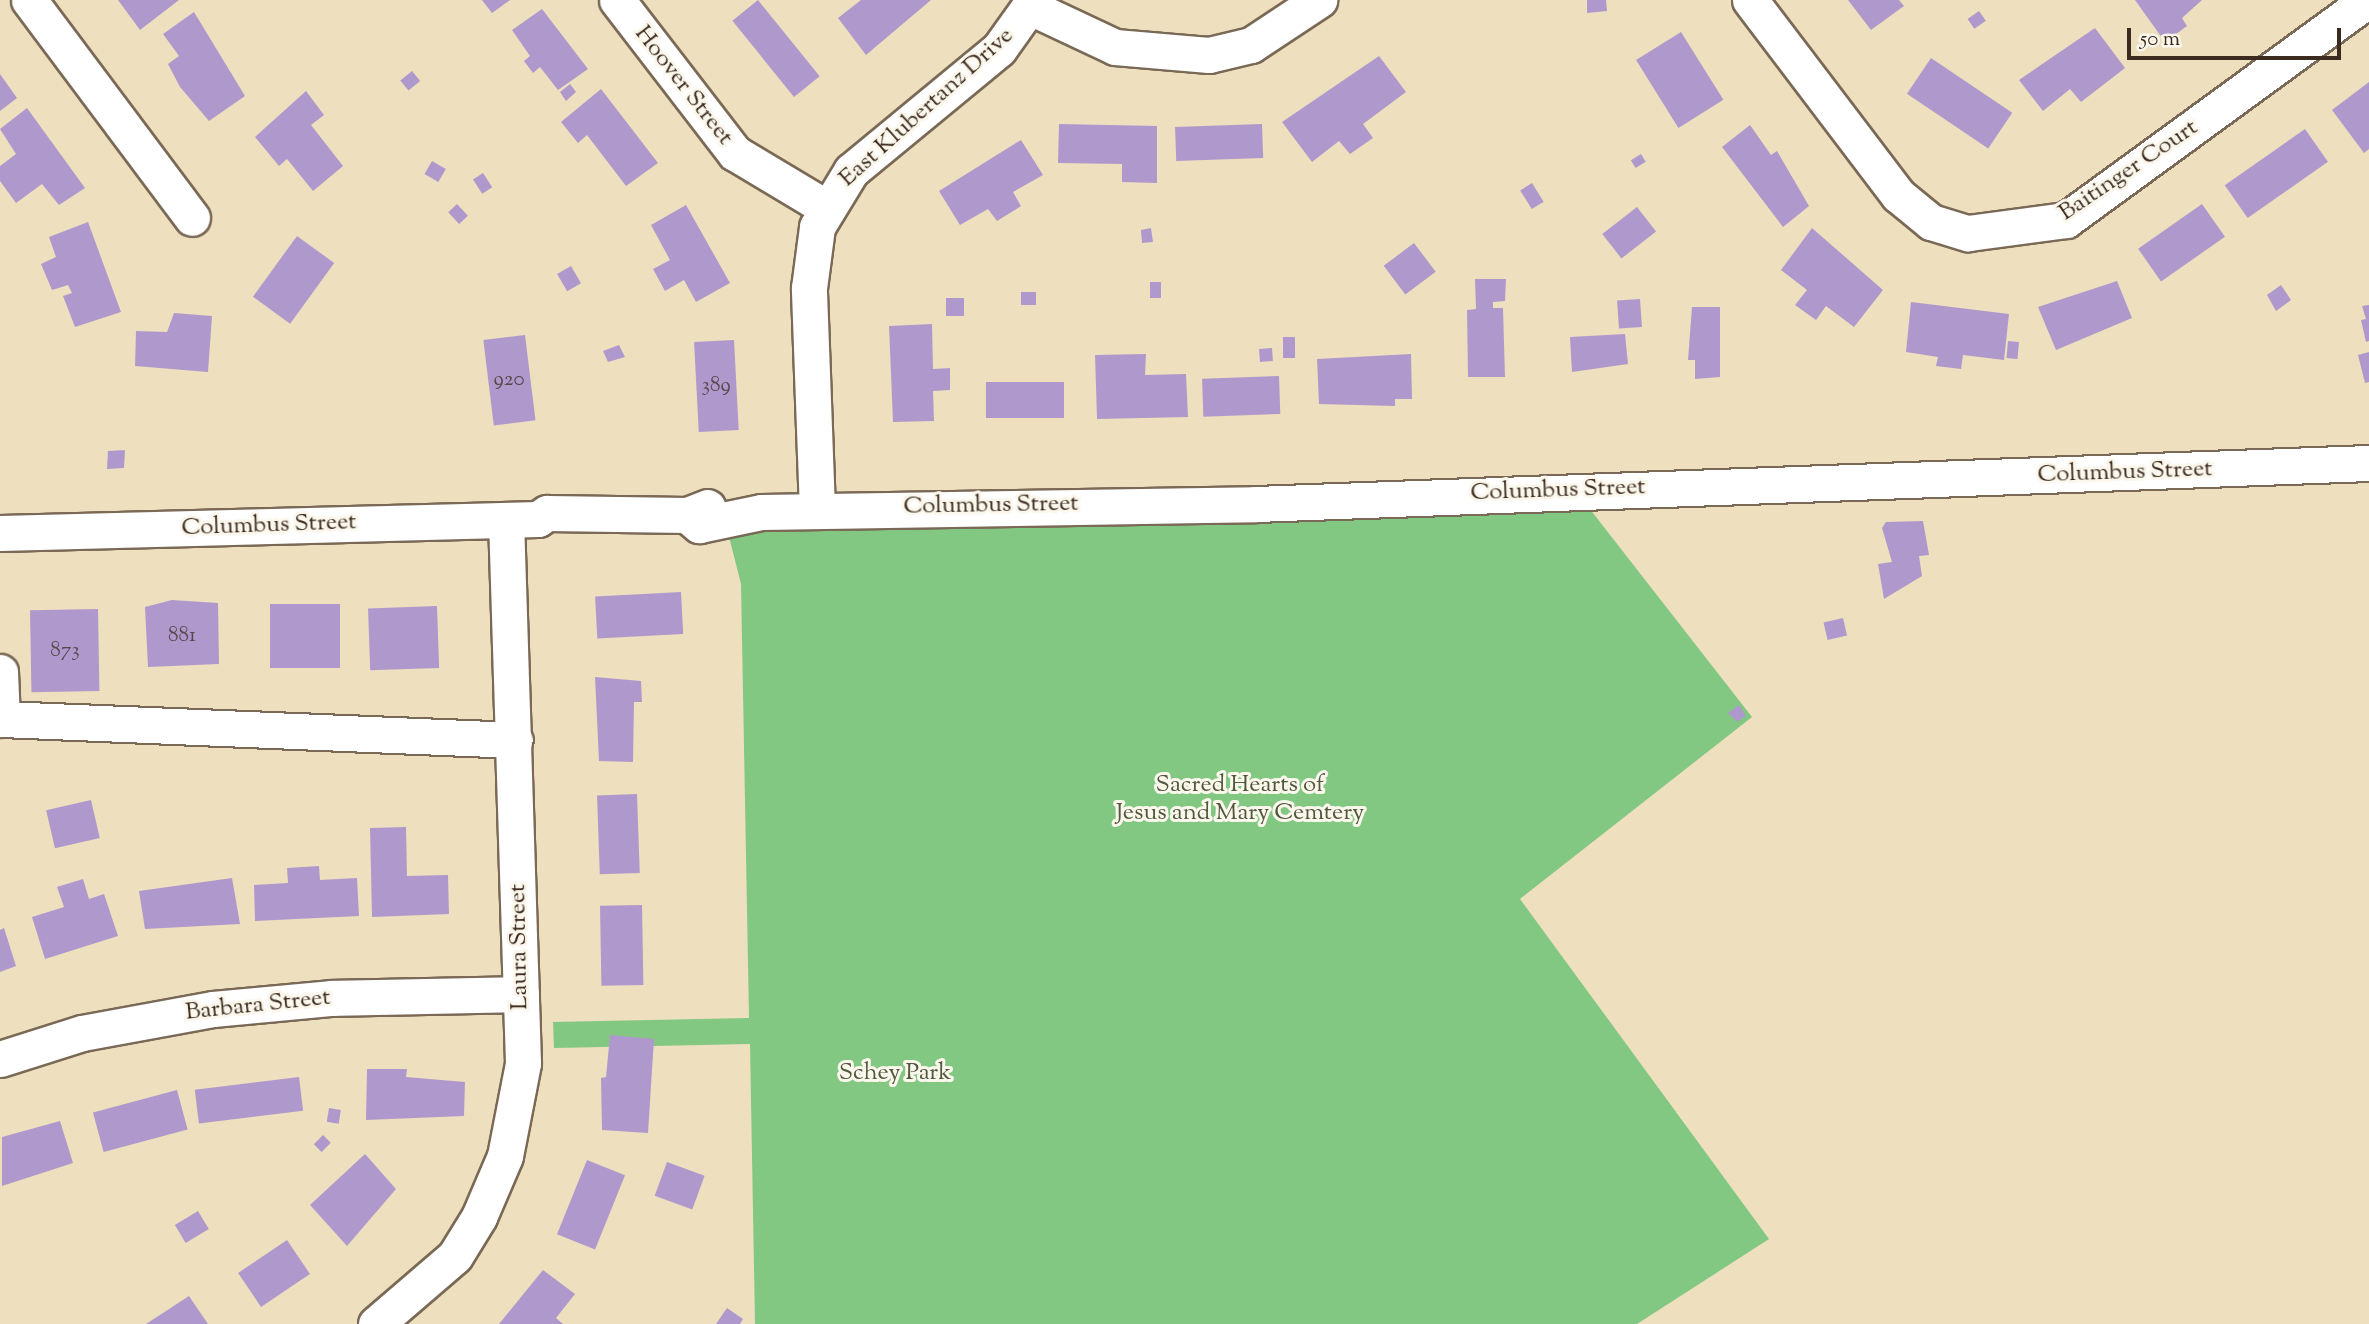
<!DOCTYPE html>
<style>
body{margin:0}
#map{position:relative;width:2369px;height:1324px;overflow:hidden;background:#eedfbe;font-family:"Sorts Mill Goudy",serif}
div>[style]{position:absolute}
.green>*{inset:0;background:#82c883}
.building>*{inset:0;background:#af99cc;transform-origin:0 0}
.roads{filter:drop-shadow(2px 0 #7a6956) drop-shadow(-2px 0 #7a6956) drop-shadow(0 2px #7a6956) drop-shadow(0 -2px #7a6956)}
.minor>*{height:35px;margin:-17.5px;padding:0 17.5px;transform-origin:17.5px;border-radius:17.5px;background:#fff}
span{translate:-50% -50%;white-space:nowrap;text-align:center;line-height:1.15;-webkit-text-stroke:6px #fbf7ec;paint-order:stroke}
.number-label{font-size:21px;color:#58464a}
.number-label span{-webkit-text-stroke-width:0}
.street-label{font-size:24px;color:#3b2a1e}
.park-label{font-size:24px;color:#50593c}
.scale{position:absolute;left:2127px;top:28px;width:214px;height:32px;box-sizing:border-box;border:4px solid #3b2a1e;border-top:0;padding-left:9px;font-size:21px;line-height:24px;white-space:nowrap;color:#3b2a1e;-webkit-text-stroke:5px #fbf7ec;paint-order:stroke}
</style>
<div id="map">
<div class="green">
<div style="clip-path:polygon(1575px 490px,1752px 717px,1520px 899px,1769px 1239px,1637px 1324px,755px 1324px,750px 1044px,554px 1048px,553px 1022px,749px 1018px,741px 584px,725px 521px)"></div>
</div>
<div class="building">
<div style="clip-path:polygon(118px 0,179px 0,140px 30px)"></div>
<div style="clip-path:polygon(482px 0,510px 0,492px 13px)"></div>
<div style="left:758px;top:0;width:98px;height:33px;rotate:51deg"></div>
<div style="clip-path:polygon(861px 0,931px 0,866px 55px,838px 18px)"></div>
<div style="clip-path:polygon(1587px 0,1606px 0,1607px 11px,1587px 13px)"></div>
<div style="clip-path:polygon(1848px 0,1899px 0,1904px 6px,1871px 30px)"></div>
<div style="clip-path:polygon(2135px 0,2202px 0,2182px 18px,2187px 26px,2165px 42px)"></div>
<div style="clip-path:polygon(542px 9px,588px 69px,558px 90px,540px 67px,533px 73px,524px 61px,530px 56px,512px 30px)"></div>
<div style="left:1979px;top:11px;width:12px;height:14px;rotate:55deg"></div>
<div style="clip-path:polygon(194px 12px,245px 96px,209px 121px,180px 87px,168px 64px,179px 56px,163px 34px)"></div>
<div style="clip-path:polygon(2095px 28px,2125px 68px,2081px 102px,2070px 89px,2043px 111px,2019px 80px)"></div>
<div style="left:1681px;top:32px;width:80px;height:53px;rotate:58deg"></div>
<div style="clip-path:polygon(1379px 56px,1406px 92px,1363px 124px,1373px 138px,1350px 154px,1339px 141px,1312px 162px,1282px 122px)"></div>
<div style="left:1931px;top:58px;width:98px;height:43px;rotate:34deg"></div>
<div style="left:412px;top:71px;width:13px;height:15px;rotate:51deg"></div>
<div style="clip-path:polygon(0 74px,17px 98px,0 111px)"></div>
<div style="clip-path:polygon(2369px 82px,2369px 149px,2364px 153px,2332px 110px)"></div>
<div style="clip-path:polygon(570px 84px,576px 92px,566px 101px,560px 92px)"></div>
<div style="clip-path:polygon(601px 89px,658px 163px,626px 186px,587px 135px,578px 143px,561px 122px)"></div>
<div style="clip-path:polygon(306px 91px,324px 115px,311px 125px,343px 166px,313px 191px,287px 159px,279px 166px,255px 137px)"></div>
<div style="clip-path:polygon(27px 108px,85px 188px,59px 205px,42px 184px,16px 203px,0 181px,0 166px,16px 154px,0 129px)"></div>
<div style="clip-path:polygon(1059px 124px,1157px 126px,1157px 183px,1122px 182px,1122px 164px,1058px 163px)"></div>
<div style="left:1262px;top:124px;width:34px;height:87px;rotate:88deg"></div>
<div style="clip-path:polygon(1750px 125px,1771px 155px,1777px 151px,1809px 206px,1783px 227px,1722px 147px)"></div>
<div style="left:2305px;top:129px;width:40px;height:98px;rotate:55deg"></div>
<div style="clip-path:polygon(1021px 140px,1043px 175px,1013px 192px,1021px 206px,997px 221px,988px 209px,960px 225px,939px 191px)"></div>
<div style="left:1641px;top:154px;width:9px;height:12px;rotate:58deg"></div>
<div style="left:432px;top:161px;width:16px;height:15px;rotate:30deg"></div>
<div style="left:483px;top:173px;width:17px;height:12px;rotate:57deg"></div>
<div style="left:1532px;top:183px;width:22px;height:14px;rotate:58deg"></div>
<div style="left:457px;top:204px;width:16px;height:12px;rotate:47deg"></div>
<div style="left:2202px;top:204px;width:40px;height:78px;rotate:55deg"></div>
<div style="clip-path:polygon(686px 205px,730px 283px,696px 302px,684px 280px,665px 291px,653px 269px,670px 260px,651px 225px)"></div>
<div style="left:1637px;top:207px;width:31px;height:44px;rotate:52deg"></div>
<div style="clip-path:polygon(88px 222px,121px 312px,75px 327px,63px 296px,72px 293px,68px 285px,52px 290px,41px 264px,56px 257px,49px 237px)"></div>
<div style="clip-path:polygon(1151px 228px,1153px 242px,1142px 243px,1141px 230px)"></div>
<div style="clip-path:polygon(1812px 228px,1883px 290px,1854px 327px,1826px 306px,1816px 320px,1795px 305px,1807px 290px,1781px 270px)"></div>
<div style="left:297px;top:236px;width:46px;height:75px;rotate:36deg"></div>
<div style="left:1414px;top:243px;width:36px;height:38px;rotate:53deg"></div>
<div style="left:571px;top:266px;width:20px;height:16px;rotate:60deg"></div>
<div style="clip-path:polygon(1475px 279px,1506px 279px,1505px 301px,1493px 302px,1493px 308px,1503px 308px,1505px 377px,1468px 377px,1467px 310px,1476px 309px)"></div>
<div style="clip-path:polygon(2117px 281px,2132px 318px,2056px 350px,2038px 307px)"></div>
<div style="left:1161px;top:282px;width:16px;height:11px;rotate:90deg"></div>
<div style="clip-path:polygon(2281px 285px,2291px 300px,2276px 311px,2267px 295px)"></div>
<div style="left:1021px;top:292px;width:15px;height:13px"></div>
<div style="left:946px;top:298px;width:18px;height:18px"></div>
<div style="left:1640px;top:299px;width:28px;height:23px;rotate:86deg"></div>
<div style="clip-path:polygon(1911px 302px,2009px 314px,2004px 360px,1963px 355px,1961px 369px,1936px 366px,1938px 357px,1906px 352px)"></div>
<div style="clip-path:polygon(2369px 305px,2369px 341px,2366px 342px,2361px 320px,2366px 319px,2362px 306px)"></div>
<div style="clip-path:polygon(1692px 307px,1720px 307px,1720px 377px,1695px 379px,1695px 360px,1688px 360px)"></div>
<div style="clip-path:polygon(174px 313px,212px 316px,208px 372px,135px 366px,136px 331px,167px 332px)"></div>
<div style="clip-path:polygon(932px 324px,933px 369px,950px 368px,950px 390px,933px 391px,934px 421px,893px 422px,889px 326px)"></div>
<div style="clip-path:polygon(1625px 334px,1628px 364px,1572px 372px,1570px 337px)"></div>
<div style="left:525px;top:335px;width:86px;height:42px;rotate:83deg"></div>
<div style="left:1295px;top:337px;width:21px;height:12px;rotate:90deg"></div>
<div style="left:734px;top:340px;width:90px;height:40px;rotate:87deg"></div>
<div style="left:2008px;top:341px;width:11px;height:17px;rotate:5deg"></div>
<div style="clip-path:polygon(619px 345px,625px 357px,608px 362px,603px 351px)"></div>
<div style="left:1272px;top:348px;width:13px;height:13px;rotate:86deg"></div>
<div style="clip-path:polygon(2369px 352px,2369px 382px,2365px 383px,2358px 355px)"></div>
<div style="clip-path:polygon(1146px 354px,1145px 375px,1186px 374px,1188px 417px,1097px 419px,1095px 355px)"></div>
<div style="clip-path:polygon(1411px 354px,1412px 399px,1395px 399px,1395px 406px,1319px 404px,1317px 359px)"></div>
<div style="left:1279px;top:376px;width:38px;height:77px;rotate:88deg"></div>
<div style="left:1064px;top:382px;width:36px;height:78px;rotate:90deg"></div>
<div style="clip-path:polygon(125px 450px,124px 468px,107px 469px,108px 451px)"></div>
<div style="clip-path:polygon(1923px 521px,1929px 555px,1919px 556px,1922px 576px,1884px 599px,1878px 564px,1892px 562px,1882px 528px,1886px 522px)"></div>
<div style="left:681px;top:592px;width:42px;height:86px;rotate:87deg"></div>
<div style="clip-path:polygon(172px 600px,218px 603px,219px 664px,148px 667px,145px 607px)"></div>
<div style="left:340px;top:604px;width:64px;height:70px;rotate:90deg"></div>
<div style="left:437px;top:606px;width:62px;height:69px;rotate:88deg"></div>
<div style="left:98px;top:609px;width:82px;height:68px;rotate:89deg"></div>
<div style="left:1843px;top:618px;width:18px;height:20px;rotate:77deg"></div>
<div style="clip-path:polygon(595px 677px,641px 681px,642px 702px,634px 702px,633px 762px,599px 761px)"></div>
<div style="clip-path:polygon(1739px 705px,1746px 716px,1737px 722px,1728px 713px)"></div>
<div style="left:637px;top:794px;width:79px;height:40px;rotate:88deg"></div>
<div style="left:91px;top:800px;width:39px;height:46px;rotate:77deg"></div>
<div style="clip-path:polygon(406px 827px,407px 876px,448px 875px,449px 914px,372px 917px,370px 828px)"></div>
<div style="clip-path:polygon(319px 866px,320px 880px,357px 878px,359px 916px,255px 921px,254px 885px,288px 883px,287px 868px)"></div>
<div style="clip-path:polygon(232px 878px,240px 924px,145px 929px,139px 891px)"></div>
<div style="clip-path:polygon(83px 879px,89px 899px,104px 894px,118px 936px,45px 959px,32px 917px,64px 907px,57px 887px)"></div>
<div style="left:642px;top:905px;width:80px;height:42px;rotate:89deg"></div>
<div style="clip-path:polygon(4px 928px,16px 966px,0 972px,0 930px)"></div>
<div style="clip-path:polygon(610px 1035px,654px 1039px,648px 1133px,602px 1130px,601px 1078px,606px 1077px)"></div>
<div style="clip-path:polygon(367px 1069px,407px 1069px,406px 1077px,465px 1082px,464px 1116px,366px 1120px)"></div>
<div style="left:299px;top:1077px;width:34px;height:105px;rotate:83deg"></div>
<div style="left:177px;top:1090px;width:41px;height:87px;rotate:75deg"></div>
<div style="left:329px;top:1108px;width:12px;height:14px;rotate:9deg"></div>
<div style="clip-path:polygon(60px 1121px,73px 1163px,2px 1186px,2px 1137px)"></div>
<div style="left:323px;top:1135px;width:11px;height:13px;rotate:45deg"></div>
<div style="clip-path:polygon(365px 1154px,396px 1189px,347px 1246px,310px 1205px)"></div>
<div style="left:587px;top:1160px;width:41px;height:80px;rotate:22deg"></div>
<div style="left:667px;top:1162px;width:40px;height:36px;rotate:20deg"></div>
<div style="left:198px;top:1211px;width:21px;height:27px;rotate:59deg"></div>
<div style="left:287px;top:1240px;width:41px;height:59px;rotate:56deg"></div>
<div style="clip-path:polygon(543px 1270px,575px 1294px,556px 1318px,563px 1324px,499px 1324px)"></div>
<div style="clip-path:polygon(189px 1296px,208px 1324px,146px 1324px)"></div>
<div style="clip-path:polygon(727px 1308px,743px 1319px,740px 1324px,716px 1324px)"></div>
</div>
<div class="roads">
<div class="minor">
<div style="left:29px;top:0;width:272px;rotate:53.2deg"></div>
<div style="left:617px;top:0;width:193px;rotate:52.4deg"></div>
<div style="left:735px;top:153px;width:107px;rotate:30.9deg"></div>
<div style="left:1750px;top:0;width:245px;rotate:52.8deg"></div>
<div style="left:1898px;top:195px;width:43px;rotate:39.3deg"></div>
<div style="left:1931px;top:222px;width:39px;rotate:17deg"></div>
<div style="left:1968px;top:233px;width:99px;rotate:-7.6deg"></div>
<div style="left:2066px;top:220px;width:374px;rotate:-36.1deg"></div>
<div style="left:1030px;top:7px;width:94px;rotate:25.2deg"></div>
<div style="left:1115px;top:47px;width:94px;rotate:4.9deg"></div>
<div style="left:1209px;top:55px;width:43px;rotate:-13.4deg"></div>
<div style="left:1251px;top:45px;width:82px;rotate:-33.5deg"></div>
<div style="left:817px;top:510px;width:222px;rotate:-92.1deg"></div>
<div style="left:809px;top:288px;width:62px;rotate:-82.5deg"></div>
<div style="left:817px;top:227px;width:66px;rotate:-58.7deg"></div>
<div style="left:851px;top:171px;width:192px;rotate:-39.5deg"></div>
<div style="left:999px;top:49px;width:60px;rotate:-54.5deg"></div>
<div style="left:687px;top:515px;width:16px;rotate:40deg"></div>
<div style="left:699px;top:525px;width:63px;rotate:-11.8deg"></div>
<div style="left:761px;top:512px;width:495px;rotate:-0.9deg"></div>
<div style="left:1256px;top:504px;width:1114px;rotate:-2.11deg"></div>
<div style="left:0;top:533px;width:538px;rotate:-1.49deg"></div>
<div style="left:538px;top:519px;width:11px;rotate:-34deg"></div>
<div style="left:547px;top:513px;width:140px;rotate:0.8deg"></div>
<div style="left:687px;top:515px;width:22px;rotate:-21deg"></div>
<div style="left:0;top:672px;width:47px;rotate:87.6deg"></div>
<div style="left:2px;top:719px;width:513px;rotate:2.34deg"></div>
<div style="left:0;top:1059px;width:86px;rotate:-17.6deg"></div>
<div style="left:82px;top:1033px;width:133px;rotate:-10.4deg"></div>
<div style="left:213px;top:1009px;width:120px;rotate:-5.3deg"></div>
<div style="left:332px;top:998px;width:189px;rotate:-1.2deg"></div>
<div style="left:376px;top:1324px;width:104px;rotate:-40.7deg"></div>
<div style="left:455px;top:1256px;width:46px;rotate:-58.4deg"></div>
<div style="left:479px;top:1217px;width:66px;rotate:-66.9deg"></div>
<div style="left:505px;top:1156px;width:95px;rotate:-79deg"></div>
<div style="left:523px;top:1063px;width:543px;rotate:-91.79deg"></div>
</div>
</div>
<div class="number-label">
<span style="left:509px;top:380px">920</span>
<span style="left:716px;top:386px">389</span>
<span style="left:182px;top:636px">881</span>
<span style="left:65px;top:651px">873</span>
</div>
<div class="street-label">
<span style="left:683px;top:86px;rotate:52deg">Hoover Street</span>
<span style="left:927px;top:108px;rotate:-42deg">East Klubertanz Drive</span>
<span style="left:2129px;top:171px;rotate:-34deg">Baitinger Court</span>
<span style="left:2125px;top:473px;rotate:-2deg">Columbus Street</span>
<span style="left:1558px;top:491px;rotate:-2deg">Columbus Street</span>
<span style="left:991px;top:506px;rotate:-1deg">Columbus Street</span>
<span style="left:269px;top:526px;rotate:-2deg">Columbus Street</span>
<span style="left:520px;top:947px;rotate:-91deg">Laura Street</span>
<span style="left:258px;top:1006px;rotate:-6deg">Barbara Street</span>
</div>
<div class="park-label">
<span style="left:1240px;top:800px">Sacred Hearts of<br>Jesus and Mary Cemtery</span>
<span style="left:895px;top:1074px">Schey Park</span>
</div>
<div class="scale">50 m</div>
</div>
